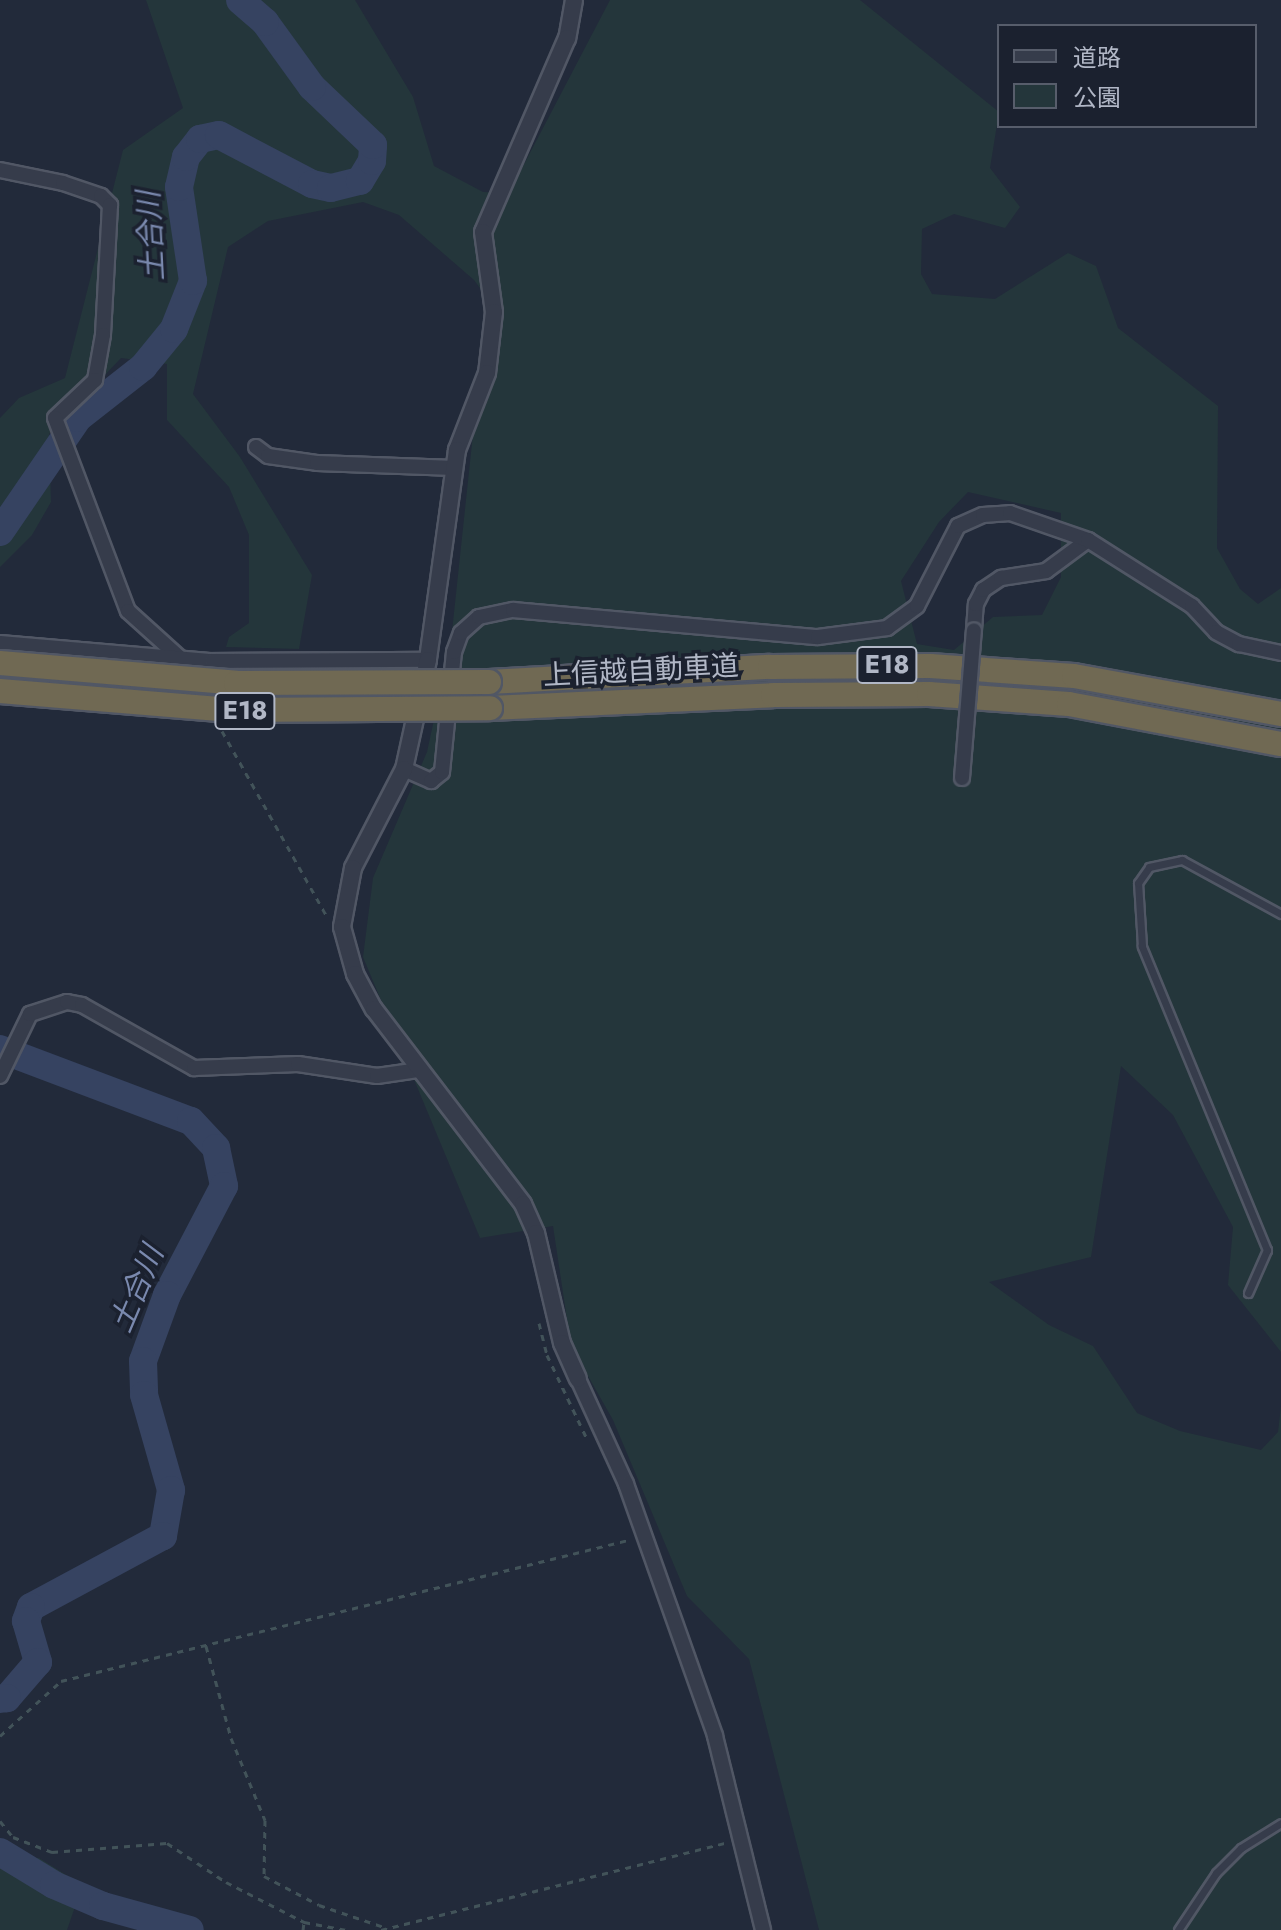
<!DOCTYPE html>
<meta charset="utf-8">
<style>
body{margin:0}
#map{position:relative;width:1281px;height:1930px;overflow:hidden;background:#222a3a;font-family:Jost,"Noto Sans JP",sans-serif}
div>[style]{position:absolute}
.green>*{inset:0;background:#24363b}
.river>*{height:28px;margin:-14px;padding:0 14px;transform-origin:14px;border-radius:14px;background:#364361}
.path>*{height:3px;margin-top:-1.5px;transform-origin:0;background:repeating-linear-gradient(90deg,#425359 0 6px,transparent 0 12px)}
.roads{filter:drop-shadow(2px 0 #515765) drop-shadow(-2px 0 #515765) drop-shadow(0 2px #515765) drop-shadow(0 -2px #515765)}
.service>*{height:7px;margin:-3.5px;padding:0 3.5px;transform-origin:3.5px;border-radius:3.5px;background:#363c4b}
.minor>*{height:14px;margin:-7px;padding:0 7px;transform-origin:7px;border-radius:7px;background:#363c4b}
.tertiary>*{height:16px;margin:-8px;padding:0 8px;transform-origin:8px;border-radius:8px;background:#363c4b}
.motorway>*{height:24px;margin:-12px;padding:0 12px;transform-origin:12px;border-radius:12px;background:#706953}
.bridges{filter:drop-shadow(2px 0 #515765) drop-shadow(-2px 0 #515765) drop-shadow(0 2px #515765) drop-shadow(0 -2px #515765)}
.minor-bridge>*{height:14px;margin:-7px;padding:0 7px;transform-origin:7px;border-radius:7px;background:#363c4b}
.motorway-bridge>*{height:24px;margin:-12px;padding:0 12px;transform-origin:12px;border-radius:12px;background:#706953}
span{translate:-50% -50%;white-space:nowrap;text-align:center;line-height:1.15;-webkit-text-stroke:7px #1b212f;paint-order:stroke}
.shield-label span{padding:2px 6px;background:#1b212f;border:2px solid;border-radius:6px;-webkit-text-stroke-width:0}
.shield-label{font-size:26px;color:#b1b7c6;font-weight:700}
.street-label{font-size:28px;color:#b1b7c6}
.water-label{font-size:30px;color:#7a89ae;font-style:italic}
.legend{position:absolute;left:997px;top:24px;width:260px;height:104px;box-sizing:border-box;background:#1b212f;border:2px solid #575d6b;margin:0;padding:10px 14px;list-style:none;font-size:24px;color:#b1b7c6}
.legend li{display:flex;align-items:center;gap:16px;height:40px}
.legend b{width:40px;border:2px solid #575d6b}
</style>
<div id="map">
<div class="green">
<div style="clip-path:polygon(evenodd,146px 0,355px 0,413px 97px,434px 166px,483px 192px,509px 193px,610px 0,860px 0,999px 112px,990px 168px,1020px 207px,1005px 228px,954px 214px,922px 229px,921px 274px,932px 294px,995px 299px,1068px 253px,1096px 266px,1118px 328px,1218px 406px,1217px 548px,1240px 589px,1258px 604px,1281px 588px,1281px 1352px,1228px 1285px,1233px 1227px,1173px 1115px,1121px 1066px,1091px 1257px,989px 1282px,1049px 1325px,1093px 1346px,1137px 1413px,1180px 1431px,1261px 1450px,1278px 1432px,1281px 1406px,1281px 1930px,819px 1930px,749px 1659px,687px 1596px,613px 1420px,571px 1346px,553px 1226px,480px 1238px,363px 957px,373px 878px,427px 752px,451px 641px,473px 434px,503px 319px,474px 280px,399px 215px,363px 202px,268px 221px,228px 247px,193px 394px,240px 457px,312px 575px,299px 649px,226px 647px,229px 637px,249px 623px,249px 535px,229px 487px,167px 420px,167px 364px,121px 358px,49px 434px,51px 502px,32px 535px,0 567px,0 418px,19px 398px,65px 378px,123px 150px,183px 108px,146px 0,968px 492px,1061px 513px,1061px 577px,1042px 615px,993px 617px,954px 650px,917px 644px,901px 581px,939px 522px,968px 492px)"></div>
<div style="clip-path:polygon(0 1857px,39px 1858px,71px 1878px,77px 1901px,67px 1930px,0 1930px)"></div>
</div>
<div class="river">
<div style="left:0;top:532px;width:138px;rotate:-55.6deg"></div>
<div style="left:78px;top:418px;width:83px;rotate:-38.1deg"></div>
<div style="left:143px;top:367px;width:49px;rotate:-50.8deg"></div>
<div style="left:174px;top:329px;width:52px;rotate:-68.4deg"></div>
<div style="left:193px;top:281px;width:95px;rotate:-98.5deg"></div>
<div style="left:179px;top:187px;width:31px;rotate:-77deg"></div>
<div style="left:186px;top:157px;width:23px;rotate:-52deg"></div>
<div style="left:200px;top:139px;width:19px;rotate:-12deg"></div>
<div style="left:219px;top:135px;width:105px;rotate:27.8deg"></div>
<div style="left:312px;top:184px;width:19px;rotate:12deg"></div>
<div style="left:331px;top:188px;width:30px;rotate:-14deg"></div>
<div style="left:360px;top:181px;width:23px;rotate:-59deg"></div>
<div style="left:372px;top:161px;width:16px;rotate:-86deg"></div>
<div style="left:373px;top:145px;width:84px;rotate:-136.4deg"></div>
<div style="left:312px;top:87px;width:80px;rotate:-125.9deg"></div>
<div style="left:265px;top:22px;width:33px;rotate:-139deg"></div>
<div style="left:0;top:1049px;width:204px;rotate:20.7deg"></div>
<div style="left:191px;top:1121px;width:37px;rotate:47deg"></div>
<div style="left:216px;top:1148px;width:39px;rotate:78deg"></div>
<div style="left:224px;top:1186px;width:123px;rotate:117.6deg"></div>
<div style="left:167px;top:1295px;width:70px;rotate:110deg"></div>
<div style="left:143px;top:1361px;width:34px;rotate:88deg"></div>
<div style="left:144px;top:1395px;width:99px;rotate:74.1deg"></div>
<div style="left:171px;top:1490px;width:47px;rotate:99.9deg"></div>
<div style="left:163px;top:1536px;width:150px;rotate:151.7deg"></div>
<div style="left:31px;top:1607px;width:15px;rotate:110deg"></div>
<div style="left:26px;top:1621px;width:43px;rotate:73.7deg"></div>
<div style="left:38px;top:1662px;width:48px;rotate:130.7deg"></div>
<div style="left:7px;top:1698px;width:7px;rotate:172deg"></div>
<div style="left:0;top:1852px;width:63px;rotate:31.4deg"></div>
<div style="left:54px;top:1885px;width:53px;rotate:23.2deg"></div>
<div style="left:103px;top:1906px;width:90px;rotate:15.4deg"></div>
</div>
<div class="path">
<div style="left:222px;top:731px;width:215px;rotate:60.5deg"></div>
<div style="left:539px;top:1323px;width:33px;rotate:76deg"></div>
<div style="left:547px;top:1355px;width:95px;rotate:64.5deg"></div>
<div style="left:206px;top:1646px;width:95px;rotate:74.8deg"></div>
<div style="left:231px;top:1738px;width:89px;rotate:67.5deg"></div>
<div style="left:265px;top:1820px;width:56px;rotate:91deg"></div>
<div style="left:264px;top:1876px;width:62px;rotate:27.8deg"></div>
<div style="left:319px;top:1905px;width:72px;rotate:18.7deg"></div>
<div style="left:0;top:1736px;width:82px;rotate:-42deg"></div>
<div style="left:61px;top:1681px;width:584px;rotate:-13.96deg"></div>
<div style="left:0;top:1821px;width:21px;rotate:51deg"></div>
<div style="left:13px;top:1837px;width:42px;rotate:21deg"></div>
<div style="left:52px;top:1852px;width:115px;rotate:-4.5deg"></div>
<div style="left:167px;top:1843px;width:71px;rotate:33.5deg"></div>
<div style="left:226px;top:1882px;width:88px;rotate:27.1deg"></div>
<div style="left:304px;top:1922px;width:43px;rotate:10.8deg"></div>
<div style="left:303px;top:1930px;width:8px;rotate:-83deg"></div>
<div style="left:381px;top:1930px;width:356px;rotate:-14.2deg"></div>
</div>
<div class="roads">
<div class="service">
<div style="left:1248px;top:1293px;width:47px;rotate:-66.2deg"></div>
<div style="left:1267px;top:1250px;width:329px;rotate:-112.4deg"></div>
<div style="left:1142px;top:946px;width:63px;rotate:-93.6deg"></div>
<div style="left:1138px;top:883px;width:19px;rotate:-55deg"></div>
<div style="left:1149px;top:867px;width:34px;rotate:-12deg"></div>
<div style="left:1182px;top:860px;width:113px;rotate:28.6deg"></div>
<div style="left:1178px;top:1930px;width:69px;rotate:-56.3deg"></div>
<div style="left:1216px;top:1873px;width:35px;rotate:-45deg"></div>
<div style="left:1241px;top:1848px;width:47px;rotate:-32deg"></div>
</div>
<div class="minor">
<div style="left:0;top:170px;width:64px;rotate:11.7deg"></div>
<div style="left:63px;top:183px;width:40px;rotate:18.9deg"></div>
<div style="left:101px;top:196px;width:13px;rotate:45deg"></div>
<div style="left:110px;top:205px;width:130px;rotate:93.1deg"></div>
<div style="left:103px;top:335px;width:46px;rotate:100.1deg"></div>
<div style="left:95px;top:380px;width:55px;rotate:136.5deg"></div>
<div style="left:55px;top:418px;width:206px;rotate:69.3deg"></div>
<div style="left:128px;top:611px;width:70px;rotate:42.1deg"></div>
<div style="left:256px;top:447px;width:15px;rotate:37deg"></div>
<div style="left:268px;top:456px;width:49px;rotate:8.1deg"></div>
<div style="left:317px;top:463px;width:138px;rotate:2.1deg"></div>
<div style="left:974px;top:630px;width:26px;rotate:-86deg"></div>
<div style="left:976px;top:604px;width:16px;rotate:-63deg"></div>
<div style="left:983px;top:590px;width:22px;rotate:-34deg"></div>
<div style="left:1001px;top:578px;width:46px;rotate:-8.8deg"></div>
<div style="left:1046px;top:571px;width:52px;rotate:-36.4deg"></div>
<div style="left:0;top:643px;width:213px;rotate:4.9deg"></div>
<div style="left:212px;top:661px;width:216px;rotate:-0.3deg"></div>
<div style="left:404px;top:769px;width:30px;rotate:24deg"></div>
<div style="left:431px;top:781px;width:14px;rotate:-39deg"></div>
<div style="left:442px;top:772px;width:121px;rotate:-84.3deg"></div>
<div style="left:454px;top:652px;width:20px;rotate:-70deg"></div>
<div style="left:461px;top:633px;width:24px;rotate:-42deg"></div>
<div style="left:479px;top:617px;width:35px;rotate:-12deg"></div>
<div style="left:513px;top:610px;width:306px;rotate:5.1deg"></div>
<div style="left:818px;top:637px;width:70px;rotate:-7.4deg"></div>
<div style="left:887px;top:628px;width:37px;rotate:-36deg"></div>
<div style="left:917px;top:606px;width:90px;rotate:-62.9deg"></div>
<div style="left:958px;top:526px;width:27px;rotate:-24deg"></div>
<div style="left:983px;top:515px;width:27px;rotate:-4deg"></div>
<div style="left:1010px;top:513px;width:83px;rotate:19.1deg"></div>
<div style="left:1088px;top:540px;width:123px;rotate:32.4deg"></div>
<div style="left:1192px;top:606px;width:35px;rotate:47deg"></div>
<div style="left:1216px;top:632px;width:26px;rotate:28deg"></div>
<div style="left:1239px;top:644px;width:43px;rotate:12.1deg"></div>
<div style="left:0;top:1076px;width:69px;rotate:-64.2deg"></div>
<div style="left:30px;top:1014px;width:39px;rotate:-18deg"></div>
<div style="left:67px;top:1002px;width:15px;rotate:11deg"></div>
<div style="left:82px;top:1005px;width:129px;rotate:29.4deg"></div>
<div style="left:194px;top:1068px;width:104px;rotate:-2.2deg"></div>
<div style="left:298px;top:1064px;width:80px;rotate:8.6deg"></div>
<div style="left:377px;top:1076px;width:41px;rotate:-8.3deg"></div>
<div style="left:578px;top:1379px;width:115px;rotate:65.4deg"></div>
<div style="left:626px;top:1484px;width:267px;rotate:70.5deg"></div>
<div style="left:715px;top:1736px;width:200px;rotate:76.1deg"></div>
</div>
<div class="tertiary">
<div style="left:574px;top:0;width:39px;rotate:100deg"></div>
<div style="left:567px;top:38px;width:211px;rotate:113.4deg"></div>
<div style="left:483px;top:232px;width:81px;rotate:82.2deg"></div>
<div style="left:494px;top:312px;width:61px;rotate:96.5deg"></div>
<div style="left:487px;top:373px;width:83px;rotate:111.3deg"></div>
<div style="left:457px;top:450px;width:212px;rotate:97.9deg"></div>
<div style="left:428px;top:660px;width:112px;rotate:102.4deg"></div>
<div style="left:404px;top:769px;width:111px;rotate:117.3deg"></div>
<div style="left:353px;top:868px;width:60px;rotate:100.6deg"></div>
<div style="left:342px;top:927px;width:49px;rotate:74.5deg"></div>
<div style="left:355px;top:974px;width:40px;rotate:62deg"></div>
<div style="left:374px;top:1009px;width:245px;rotate:52.6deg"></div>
<div style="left:523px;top:1204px;width:32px;rotate:66deg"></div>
<div style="left:536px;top:1233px;width:113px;rotate:76.7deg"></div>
<div style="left:562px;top:1343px;width:39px;rotate:66deg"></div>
</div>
<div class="motorway">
<div style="left:489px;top:682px;width:281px;rotate:-3.1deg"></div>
<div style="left:770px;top:667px;width:160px;rotate:-0.4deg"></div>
<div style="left:930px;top:666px;width:144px;rotate:4deg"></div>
<div style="left:1074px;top:676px;width:210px;rotate:10.4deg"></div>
<div style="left:490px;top:708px;width:283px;rotate:-2.6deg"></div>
<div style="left:773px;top:695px;width:156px;rotate:-0.4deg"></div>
<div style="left:929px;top:694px;width:140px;rotate:4.1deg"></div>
<div style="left:1069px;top:704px;width:216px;rotate:10.7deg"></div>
</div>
</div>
<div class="bridges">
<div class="minor-bridge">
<div style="left:962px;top:778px;width:148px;rotate:-85.4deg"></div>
</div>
<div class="motorway-bridge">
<div style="left:0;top:663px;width:237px;rotate:4.8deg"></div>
<div style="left:236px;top:683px;width:253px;rotate:-0.2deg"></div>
<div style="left:0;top:691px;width:232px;rotate:4.7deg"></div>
<div style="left:231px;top:710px;width:259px;rotate:-0.4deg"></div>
</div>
</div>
<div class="shield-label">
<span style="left:887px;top:665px">E18</span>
<span style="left:245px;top:711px">E18</span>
</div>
<div class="street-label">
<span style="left:641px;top:671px;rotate:-3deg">上信越自動車道</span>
</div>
<div class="water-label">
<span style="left:151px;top:236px;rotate:-93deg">土合川</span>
<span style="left:137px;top:1289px;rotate:-67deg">土合川</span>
</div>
<ul class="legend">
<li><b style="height:10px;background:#363c4b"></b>道路</li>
<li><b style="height:22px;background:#24363b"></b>公園</li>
</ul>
</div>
